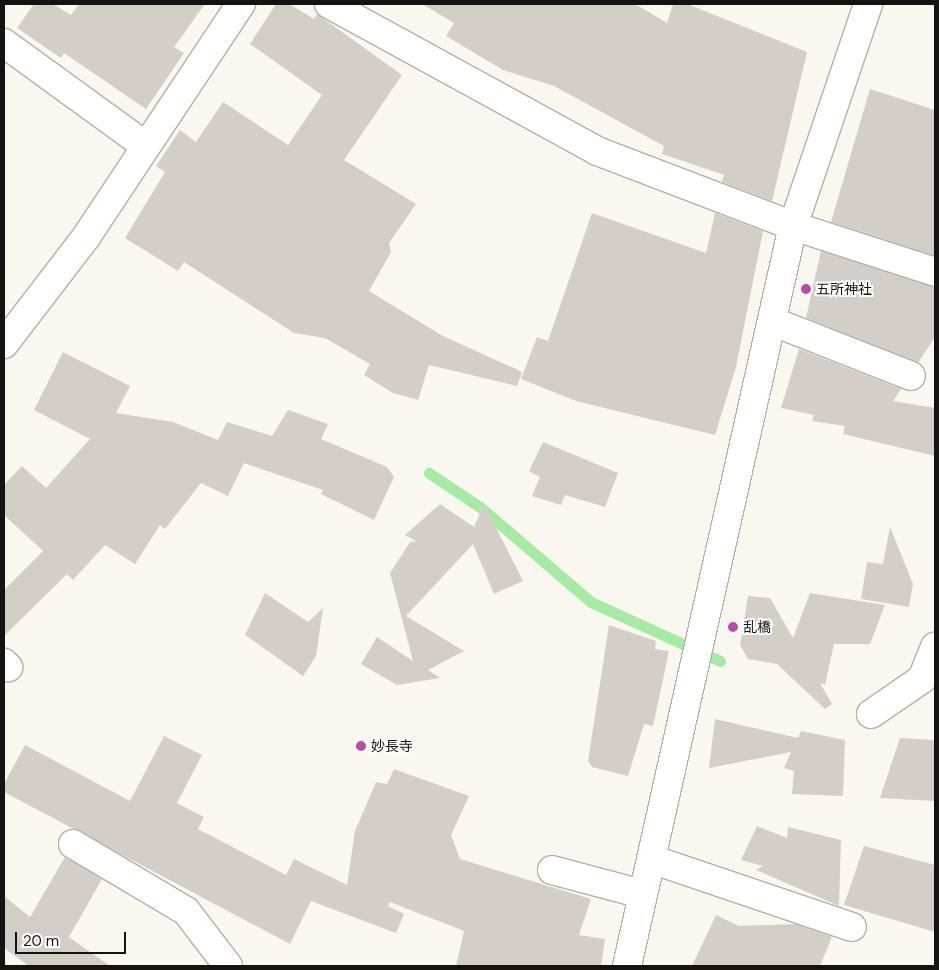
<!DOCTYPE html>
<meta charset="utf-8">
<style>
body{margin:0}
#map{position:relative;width:939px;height:970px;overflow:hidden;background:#f9f7ef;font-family:"DM Sans","Noto Sans JP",sans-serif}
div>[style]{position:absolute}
.stream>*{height:11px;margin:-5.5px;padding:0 5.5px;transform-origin:5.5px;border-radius:5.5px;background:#a5eca3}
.building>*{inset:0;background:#d3cec8}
.roads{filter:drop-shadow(1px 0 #b2b1a9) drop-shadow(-1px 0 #b2b1a9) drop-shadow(0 1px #b2b1a9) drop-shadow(0 -1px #b2b1a9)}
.minor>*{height:28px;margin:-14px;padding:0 14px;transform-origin:14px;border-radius:14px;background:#fff}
.dots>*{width:14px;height:14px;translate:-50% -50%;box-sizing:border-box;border:2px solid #fff;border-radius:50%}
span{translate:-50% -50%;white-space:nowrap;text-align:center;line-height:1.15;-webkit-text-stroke:4px #fff;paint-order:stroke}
.poi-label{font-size:14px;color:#141311}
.left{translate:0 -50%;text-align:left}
.frame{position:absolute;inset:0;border:5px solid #141311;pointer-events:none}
.scale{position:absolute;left:15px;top:932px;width:111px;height:22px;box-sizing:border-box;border:2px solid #141311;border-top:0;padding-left:6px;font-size:15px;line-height:18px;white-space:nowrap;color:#141311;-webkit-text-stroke:4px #fff;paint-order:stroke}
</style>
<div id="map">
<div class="stream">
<div style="left:429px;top:473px;width:61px;rotate:33.7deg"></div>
<div style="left:480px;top:507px;width:146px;rotate:40.6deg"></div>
<div style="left:591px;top:602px;width:142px;rotate:24.6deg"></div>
</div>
<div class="building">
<div style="clip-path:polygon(34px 4px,53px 4px,71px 15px,79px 4px,205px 4px,174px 47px,184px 53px,146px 109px,64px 53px,61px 58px,17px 28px)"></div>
<div style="clip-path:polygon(276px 4px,289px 4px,314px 19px,317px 14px,402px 75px,344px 160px,416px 204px,389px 243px,391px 252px,369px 291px,443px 336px,522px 372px,517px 386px,429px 365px,418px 400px,393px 393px,364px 375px,370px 364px,325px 338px,294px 333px,184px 262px,178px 271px,125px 238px,165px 172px,156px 166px,180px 130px,196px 142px,223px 102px,288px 145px,322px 95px,250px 44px)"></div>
<div style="clip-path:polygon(422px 4px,635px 4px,667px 23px,673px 4px,687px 4px,807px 52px,772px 201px,722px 182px,724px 175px,662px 154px,664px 146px,554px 86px,503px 70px,446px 36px,454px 23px)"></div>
<div style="clip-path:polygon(870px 89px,935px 110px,935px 256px,831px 222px)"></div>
<div style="clip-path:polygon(592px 213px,706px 253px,715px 213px,763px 231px,736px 367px,715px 435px,576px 401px,521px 379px,537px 337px,548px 341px)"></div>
<div style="clip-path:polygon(821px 251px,935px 287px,935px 337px,918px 363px,806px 318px)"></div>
<div style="clip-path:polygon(799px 349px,901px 389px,893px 401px,935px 408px,935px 456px,843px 434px,845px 426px,812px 421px,814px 415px,781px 408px)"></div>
<div style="clip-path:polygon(63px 352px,130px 386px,116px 413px,173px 422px,218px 440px,227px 422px,272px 436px,288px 410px,328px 424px,321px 439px,387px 467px,394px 477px,374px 520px,321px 494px,323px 490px,244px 463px,228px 496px,201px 483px,165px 529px,160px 525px,135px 564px,105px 545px,73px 580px,67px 574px,4px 636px,4px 590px,43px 551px,4px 515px,4px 485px,22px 466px,46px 488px,90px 439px,34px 410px)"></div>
<div style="clip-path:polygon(543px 442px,618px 473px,605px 507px,565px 495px,561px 505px,532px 496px,540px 477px,529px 471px)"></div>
<div style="clip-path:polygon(440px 504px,474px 527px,484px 504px,523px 581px,494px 594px,473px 544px,406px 616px,464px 651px,428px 670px,440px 678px,397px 685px,361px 664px,377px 637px,413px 661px,390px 573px,410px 542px,416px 541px,405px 535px)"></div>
<div style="clip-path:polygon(890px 527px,913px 584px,909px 607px,861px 599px,867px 562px,883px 564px)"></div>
<div style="clip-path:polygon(265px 593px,308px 622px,323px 608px,316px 656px,303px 676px,245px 635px)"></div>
<div style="clip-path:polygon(810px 593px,885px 605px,870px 644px,834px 644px,825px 685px,820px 683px,832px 704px,825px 709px,777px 664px,748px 659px,740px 645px,748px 596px,770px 598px,793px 638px)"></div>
<div style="clip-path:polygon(609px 625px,656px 641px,655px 649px,669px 651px,653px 726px,644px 724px,628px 776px,592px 767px,588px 761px)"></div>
<div style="clip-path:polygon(715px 719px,798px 738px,801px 731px,845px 740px,843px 796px,792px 794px,794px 771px,784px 768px,791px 752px,709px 768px)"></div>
<div style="clip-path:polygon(164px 736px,202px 755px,177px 803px,204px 817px,198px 829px,286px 875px,294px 859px,347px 885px,355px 831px,376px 782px,387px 784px,394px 769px,469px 796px,451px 835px,460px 859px,591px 899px,579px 935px,605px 939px,601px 966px,456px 966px,464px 931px,390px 902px,388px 906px,404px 914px,396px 933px,311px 901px,290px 944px,4px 792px,4px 784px,25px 745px,130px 801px)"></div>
<div style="clip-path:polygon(900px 738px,935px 740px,935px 801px,880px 798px)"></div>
<div style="clip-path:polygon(757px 826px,787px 838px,788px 827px,841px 840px,839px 906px,756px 870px,763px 866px,741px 860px)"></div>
<div style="clip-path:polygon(864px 846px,935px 865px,935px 932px,844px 905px)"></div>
<div style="clip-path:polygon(65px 857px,102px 879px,69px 937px,110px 966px,29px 966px,4px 948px,4px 896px,30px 917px)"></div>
<div style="clip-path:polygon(716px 915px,739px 926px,796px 924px,832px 937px,820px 966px,692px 966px)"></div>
</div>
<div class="roads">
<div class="minor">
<div style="left:329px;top:4px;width:306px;rotate:28.7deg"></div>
<div style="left:597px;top:151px;width:210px;rotate:20.9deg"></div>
<div style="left:793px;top:226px;width:149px;rotate:17.9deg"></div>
<div style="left:4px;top:43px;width:175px;rotate:36deg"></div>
<div style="left:774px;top:322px;width:147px;rotate:21.5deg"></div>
<div style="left:4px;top:344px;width:135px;rotate:-52.5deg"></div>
<div style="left:86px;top:237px;width:280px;rotate:-56.4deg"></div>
<div style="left:4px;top:663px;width:6px;rotate:45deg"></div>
<div style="left:871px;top:714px;width:62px;rotate:-34.5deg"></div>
<div style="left:922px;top:679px;width:35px;rotate:-68deg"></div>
<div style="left:73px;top:844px;width:131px;rotate:30.7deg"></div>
<div style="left:186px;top:911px;width:69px;rotate:52.6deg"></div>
<div style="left:651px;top:859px;width:212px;rotate:18.7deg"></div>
<div style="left:552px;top:870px;width:93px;rotate:14.9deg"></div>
<div style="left:627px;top:966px;width:758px;rotate:-77.36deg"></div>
<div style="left:793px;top:226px;width:234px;rotate:-71.3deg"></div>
</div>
</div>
<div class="dots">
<div style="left:806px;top:289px;background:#be4aa2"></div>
<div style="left:733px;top:627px;background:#be4aa2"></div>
<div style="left:361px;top:746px;background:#be4aa2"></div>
</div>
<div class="poi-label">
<span class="left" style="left:816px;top:289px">五所神社</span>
<span class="left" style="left:743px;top:627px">乱橋</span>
<span class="left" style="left:371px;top:746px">妙長寺</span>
</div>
<div class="frame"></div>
<div class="scale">20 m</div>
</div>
